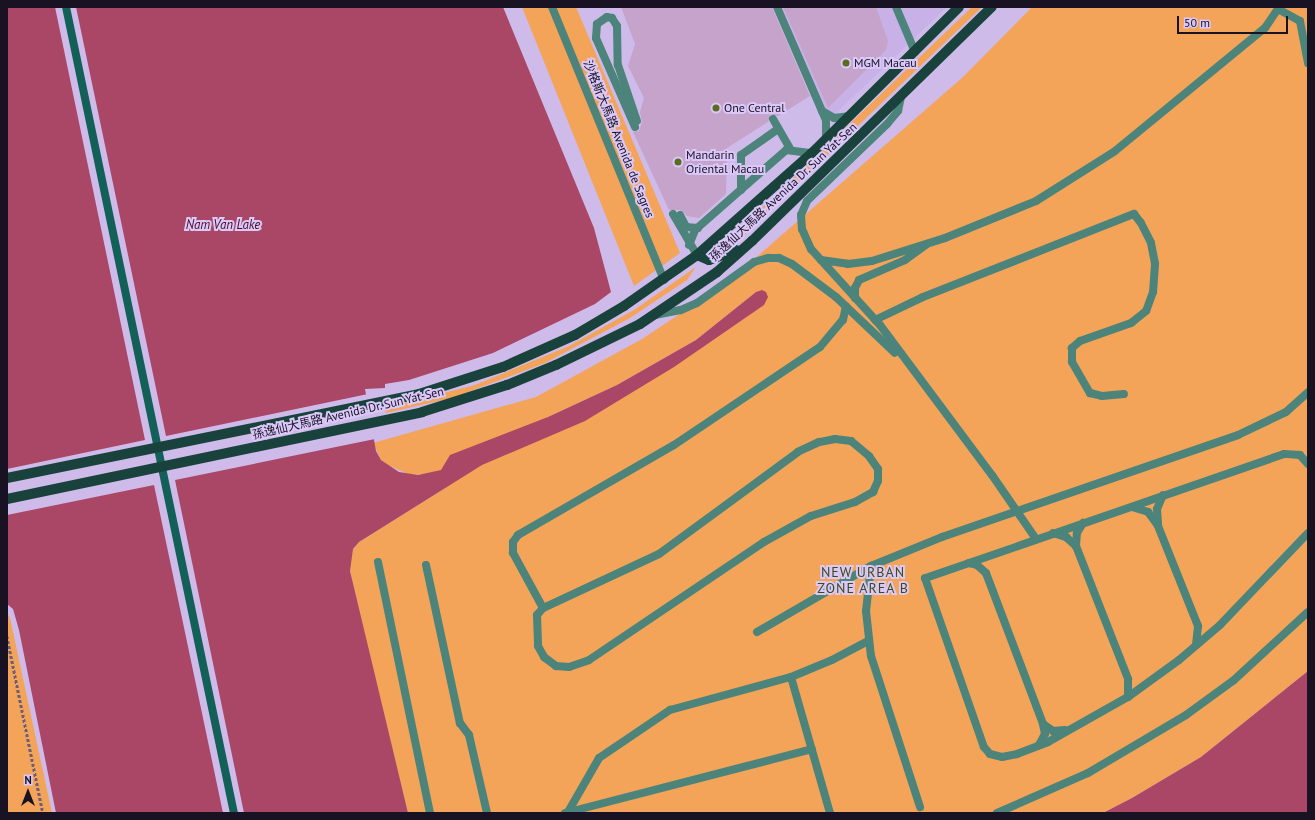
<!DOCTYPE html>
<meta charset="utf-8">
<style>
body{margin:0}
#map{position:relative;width:1315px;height:820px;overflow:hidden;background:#cebbea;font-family:"PT Sans","Noto Sans SC",sans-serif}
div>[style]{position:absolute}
.built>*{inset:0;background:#c7b1e7}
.green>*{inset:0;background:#f3a458}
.water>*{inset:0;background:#aa4766}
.pier>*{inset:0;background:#cebbea}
.building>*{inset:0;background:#c6a3ca}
.path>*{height:2.5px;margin-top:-1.25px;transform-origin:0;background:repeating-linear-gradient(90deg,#6b5e7d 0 3px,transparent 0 5px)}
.service>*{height:8px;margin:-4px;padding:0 4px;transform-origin:4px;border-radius:4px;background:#4c847b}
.pedestrian>*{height:8px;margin:-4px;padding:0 4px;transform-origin:4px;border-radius:4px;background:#4c847b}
.secondary>*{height:8px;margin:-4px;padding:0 4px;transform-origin:4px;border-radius:4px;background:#126057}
.primary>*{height:10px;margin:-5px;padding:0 5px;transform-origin:5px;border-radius:5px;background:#1a423c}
.dots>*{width:11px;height:11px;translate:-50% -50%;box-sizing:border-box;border:2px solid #dac8f8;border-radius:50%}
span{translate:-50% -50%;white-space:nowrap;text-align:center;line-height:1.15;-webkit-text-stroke:4px #dac8f8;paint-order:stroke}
.poi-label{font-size:12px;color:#191223}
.left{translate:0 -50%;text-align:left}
.street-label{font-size:12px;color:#191223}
.water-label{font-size:13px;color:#4e0c25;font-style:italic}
.quarter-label{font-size:14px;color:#3c4a13;letter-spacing:1px}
.frame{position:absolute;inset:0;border:8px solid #191223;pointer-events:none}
.north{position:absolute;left:8px;top:772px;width:40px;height:40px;-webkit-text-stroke:3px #dac8f8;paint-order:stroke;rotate:0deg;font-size:11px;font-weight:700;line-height:16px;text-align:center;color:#191223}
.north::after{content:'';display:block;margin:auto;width:14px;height:18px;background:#191223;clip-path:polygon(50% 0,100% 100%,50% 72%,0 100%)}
.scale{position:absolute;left:1177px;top:16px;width:111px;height:18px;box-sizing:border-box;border:2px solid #191223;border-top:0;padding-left:5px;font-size:12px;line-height:14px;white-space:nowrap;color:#191223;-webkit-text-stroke:3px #dac8f8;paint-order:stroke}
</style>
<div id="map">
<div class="built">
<div style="clip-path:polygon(778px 7px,947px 7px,829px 120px)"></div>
</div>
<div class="green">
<div style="clip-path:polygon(522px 7px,576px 7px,680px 253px,634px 286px)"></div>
<div style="clip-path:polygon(972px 7px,982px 7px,743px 236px,729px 249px,722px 251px,721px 247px)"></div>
<div style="clip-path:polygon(evenodd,1032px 7px,1308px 7px,1308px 671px,1201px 757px,1132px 798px,1103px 813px,408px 813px,364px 635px,350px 571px,350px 553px,359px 542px,442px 490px,430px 474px,410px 475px,388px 465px,381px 460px,373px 443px,536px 397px,642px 339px,728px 282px,963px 77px,1032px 7px,756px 292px,691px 355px,616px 402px,548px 417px,617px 385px,696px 340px,756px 292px)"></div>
<div style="clip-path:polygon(696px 267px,687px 280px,630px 318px,545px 363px,452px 398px,386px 413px,385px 408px,475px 385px,569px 346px,634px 310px)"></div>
<div style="clip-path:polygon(7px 613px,10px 618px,52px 813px,7px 813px)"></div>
</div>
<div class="water">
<div style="clip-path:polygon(7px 7px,503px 7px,594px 228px,611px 292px,595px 304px,493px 353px,409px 380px,385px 384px,385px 388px,365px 389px,376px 451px,381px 460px,399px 472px,418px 475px,441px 470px,450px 455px,548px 417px,617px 385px,696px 340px,756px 292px,762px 290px,766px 292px,768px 297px,764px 305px,674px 367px,585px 421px,482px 465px,359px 542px,353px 549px,350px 571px,408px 813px,56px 813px,19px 630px,13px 609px,7px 604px)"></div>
<div style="clip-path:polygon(1308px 671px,1308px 813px,1103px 813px,1132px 798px,1201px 757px)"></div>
</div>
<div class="pier">
<div style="clip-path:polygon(55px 7px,76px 7px,166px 436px,368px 394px,375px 439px,175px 480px,244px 813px,223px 813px,154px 485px,7px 515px,7px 469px,145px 440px)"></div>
</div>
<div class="building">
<div style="clip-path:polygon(621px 7px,772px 7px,810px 96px,778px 116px,770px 114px,768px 122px,727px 148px,726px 194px,699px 218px,687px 216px,681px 210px,669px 210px,633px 132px,639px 131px,642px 122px,640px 112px,644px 98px,628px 66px,635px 44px)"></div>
<div style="clip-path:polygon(783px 7px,876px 7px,888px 41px,886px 50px,828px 108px)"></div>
</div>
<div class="path">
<div style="left:7px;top:636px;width:181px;rotate:78.5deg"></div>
</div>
<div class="service">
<div style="left:777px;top:7px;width:123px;rotate:66.6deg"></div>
<div style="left:826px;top:120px;width:19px;rotate:90deg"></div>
<div style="left:896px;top:7px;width:49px;rotate:67.1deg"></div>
<div style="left:1278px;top:9px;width:25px;rotate:29deg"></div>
<div style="left:1300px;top:21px;width:43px;rotate:79.2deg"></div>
<div style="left:901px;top:97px;width:14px;rotate:102deg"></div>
<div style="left:898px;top:111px;width:17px;rotate:130deg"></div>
<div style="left:887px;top:124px;width:111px;rotate:136.1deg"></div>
<div style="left:807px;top:201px;width:15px;rotate:113deg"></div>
<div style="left:801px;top:215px;width:14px;rotate:86deg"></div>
<div style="left:802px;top:229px;width:22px;rotate:66deg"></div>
<div style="left:811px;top:249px;width:103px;rotate:47.8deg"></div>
<div style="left:880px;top:325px;width:187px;rotate:53.3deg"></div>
<div style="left:992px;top:475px;width:78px;rotate:55.5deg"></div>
<div style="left:822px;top:111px;width:14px;rotate:30deg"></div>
<div style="left:834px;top:118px;width:16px;rotate:-7deg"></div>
<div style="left:773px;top:119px;width:34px;rotate:60deg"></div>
<div style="left:635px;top:127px;width:97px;rotate:-113.7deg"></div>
<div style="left:596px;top:38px;width:14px;rotate:-86deg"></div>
<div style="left:597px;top:24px;width:12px;rotate:-35deg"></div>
<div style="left:607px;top:17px;width:5px;rotate:11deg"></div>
<div style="left:612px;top:18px;width:9px;rotate:58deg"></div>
<div style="left:617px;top:26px;width:39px;rotate:89deg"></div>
<div style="left:618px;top:65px;width:59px;rotate:71.3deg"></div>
<div style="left:741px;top:190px;width:35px;rotate:-90deg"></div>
<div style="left:741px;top:155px;width:45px;rotate:-35.1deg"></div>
<div style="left:673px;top:214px;width:48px;rotate:59.7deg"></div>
<div style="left:680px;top:215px;width:13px;rotate:63deg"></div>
<div style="left:686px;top:227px;width:12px;rotate:5deg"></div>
<div style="left:689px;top:245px;width:16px;rotate:-68deg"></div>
<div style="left:695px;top:230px;width:121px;rotate:-41.3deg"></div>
<div style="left:786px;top:150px;width:26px;rotate:7deg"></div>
<div style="left:821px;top:260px;width:27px;rotate:8deg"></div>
<div style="left:848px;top:264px;width:24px;rotate:-7deg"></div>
<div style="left:872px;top:261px;width:77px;rotate:-17.5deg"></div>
<div style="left:945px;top:238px;width:98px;rotate:-22.1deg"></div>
<div style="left:1036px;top:201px;width:93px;rotate:-32.3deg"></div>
<div style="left:1115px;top:151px;width:194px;rotate:-39.4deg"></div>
<div style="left:1265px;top:28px;width:25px;rotate:-56deg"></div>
<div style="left:855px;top:298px;width:10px;rotate:-90deg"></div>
<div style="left:855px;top:288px;width:9px;rotate:-63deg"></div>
<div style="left:859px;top:280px;width:50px;rotate:-23.5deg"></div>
<div style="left:905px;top:260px;width:26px;rotate:-36deg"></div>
<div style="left:655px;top:315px;width:26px;rotate:-11deg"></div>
<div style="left:681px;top:310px;width:17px;rotate:-24deg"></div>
<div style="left:697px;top:303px;width:70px;rotate:-35.7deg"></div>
<div style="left:754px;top:262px;width:15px;rotate:-16deg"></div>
<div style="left:768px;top:258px;width:11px"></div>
<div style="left:779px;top:258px;width:14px;rotate:25deg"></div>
<div style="left:792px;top:264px;width:55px;rotate:36.9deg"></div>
<div style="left:836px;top:297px;width:81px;rotate:43.5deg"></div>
<div style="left:875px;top:320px;width:53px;rotate:-25.6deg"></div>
<div style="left:923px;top:297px;width:227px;rotate:-21.5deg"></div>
<div style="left:1134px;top:214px;width:11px;rotate:52deg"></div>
<div style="left:1141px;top:223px;width:22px;rotate:63deg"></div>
<div style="left:1151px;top:243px;width:21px;rotate:79deg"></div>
<div style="left:1155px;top:264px;width:28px;rotate:94deg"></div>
<div style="left:1153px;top:292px;width:20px;rotate:110deg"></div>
<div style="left:1146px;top:311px;width:19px;rotate:141deg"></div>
<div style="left:1131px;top:323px;width:54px;rotate:160.6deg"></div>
<div style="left:1080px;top:341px;width:11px;rotate:139deg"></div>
<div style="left:1072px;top:348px;width:14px;rotate:90deg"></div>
<div style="left:1072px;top:362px;width:36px;rotate:60deg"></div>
<div style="left:1090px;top:393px;width:12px;rotate:14deg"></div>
<div style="left:1102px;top:396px;width:22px;rotate:-5deg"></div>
<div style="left:1308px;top:464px;width:12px;rotate:-132deg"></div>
<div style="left:1300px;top:455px;width:16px;rotate:-176deg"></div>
<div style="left:1284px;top:454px;width:380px;rotate:160.9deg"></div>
<div style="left:925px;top:578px;width:179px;rotate:70.8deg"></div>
<div style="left:984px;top:747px;width:9px;rotate:49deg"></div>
<div style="left:990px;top:754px;width:12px;rotate:14deg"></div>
<div style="left:1002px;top:757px;width:15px;rotate:-11deg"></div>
<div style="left:1017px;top:754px;width:33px;rotate:-21deg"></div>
<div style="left:1048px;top:742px;width:92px;rotate:-29.4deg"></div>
<div style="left:1128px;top:697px;width:63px;rotate:-36deg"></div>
<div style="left:1179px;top:660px;width:54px;rotate:-40.5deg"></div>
<div style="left:1220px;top:625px;width:127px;rotate:-46.3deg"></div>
<div style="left:1132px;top:507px;width:17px;rotate:17deg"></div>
<div style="left:1148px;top:512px;width:17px;rotate:54deg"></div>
<div style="left:1158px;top:526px;width:108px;rotate:68.2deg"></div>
<div style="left:1198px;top:626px;width:19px;rotate:96deg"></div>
<div style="left:1158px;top:523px;width:14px;rotate:-94deg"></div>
<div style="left:1157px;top:509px;width:15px;rotate:-67deg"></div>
<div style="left:1053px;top:533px;width:14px;rotate:17deg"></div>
<div style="left:1066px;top:537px;width:13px;rotate:42deg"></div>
<div style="left:1076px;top:546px;width:143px;rotate:68.6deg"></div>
<div style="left:1128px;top:679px;width:18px;rotate:90deg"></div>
<div style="left:1076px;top:546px;width:13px;rotate:-86deg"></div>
<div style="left:1077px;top:533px;width:12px;rotate:-59deg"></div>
<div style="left:378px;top:562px;width:256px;rotate:78.3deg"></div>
<div style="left:969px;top:563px;width:8px;rotate:14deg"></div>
<div style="left:977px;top:565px;width:12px;rotate:42deg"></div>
<div style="left:986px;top:573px;width:161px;rotate:69.3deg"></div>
<div style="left:1043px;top:724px;width:10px;rotate:79deg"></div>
<div style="left:1045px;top:734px;width:13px;rotate:119deg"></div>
<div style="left:426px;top:565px;width:162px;rotate:77.9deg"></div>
<div style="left:460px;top:723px;width:15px;rotate:53deg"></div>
<div style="left:469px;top:735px;width:80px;rotate:77deg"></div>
<div style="left:871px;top:566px;width:45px;rotate:96.3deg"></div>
<div style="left:866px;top:611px;width:45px;rotate:83.7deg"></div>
<div style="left:871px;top:656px;width:159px;rotate:72deg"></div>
<div style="left:543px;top:608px;width:9px;rotate:131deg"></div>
<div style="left:537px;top:615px;width:31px;rotate:88deg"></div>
<div style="left:538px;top:646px;width:13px;rotate:61deg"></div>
<div style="left:544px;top:657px;width:15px;rotate:37deg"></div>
<div style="left:556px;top:666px;width:13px;rotate:4deg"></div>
<div style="left:569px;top:667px;width:21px;rotate:-19deg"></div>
<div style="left:589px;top:660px;width:211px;rotate:-34deg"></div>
<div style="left:764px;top:542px;width:54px;rotate:-29deg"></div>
<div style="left:811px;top:516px;width:46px;rotate:-17.7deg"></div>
<div style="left:855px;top:502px;width:21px;rotate:-29deg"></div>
<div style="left:873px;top:492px;width:12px;rotate:-66deg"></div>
<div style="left:878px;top:481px;width:12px;rotate:-90deg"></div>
<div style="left:878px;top:469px;width:16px;rotate:-125deg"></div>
<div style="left:869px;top:456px;width:23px;rotate:-140deg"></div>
<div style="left:851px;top:441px;width:16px;rotate:-173deg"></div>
<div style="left:835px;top:439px;width:16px;rotate:169deg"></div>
<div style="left:819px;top:442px;width:23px;rotate:155deg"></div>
<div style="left:798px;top:452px;width:172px;rotate:143.7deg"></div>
<div style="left:659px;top:554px;width:128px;rotate:155deg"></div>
<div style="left:543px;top:608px;width:63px;rotate:-118.6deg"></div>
<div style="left:513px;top:553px;width:11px;rotate:-90deg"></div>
<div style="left:513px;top:542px;width:9px;rotate:-54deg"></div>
<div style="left:518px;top:535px;width:180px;rotate:-30deg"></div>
<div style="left:674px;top:445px;width:176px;rotate:-33.9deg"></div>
<div style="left:820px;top:347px;width:35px;rotate:-50deg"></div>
<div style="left:843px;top:320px;width:14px;rotate:-78deg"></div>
<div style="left:757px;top:632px;width:132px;rotate:-30.1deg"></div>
<div style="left:871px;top:566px;width:77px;rotate:-22.2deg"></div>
<div style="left:942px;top:537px;width:313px;rotate:-19deg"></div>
<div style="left:1238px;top:435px;width:53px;rotate:-25.6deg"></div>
<div style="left:1286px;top:412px;width:30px;rotate:-42deg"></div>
<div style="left:791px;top:677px;width:141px;rotate:74deg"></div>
<div style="left:1043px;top:724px;width:12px;rotate:35deg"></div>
<div style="left:1053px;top:731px;width:12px;rotate:-5deg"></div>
<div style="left:568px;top:812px;width:62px;rotate:-60.1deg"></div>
<div style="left:599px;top:758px;width:86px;rotate:-34.1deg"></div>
<div style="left:670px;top:710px;width:125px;rotate:-15.3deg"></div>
<div style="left:791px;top:677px;width:44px;rotate:-22.5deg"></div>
<div style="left:832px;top:660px;width:41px;rotate:-27.8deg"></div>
<div style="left:565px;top:813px;width:255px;rotate:-14.5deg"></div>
<div style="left:997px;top:813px;width:99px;rotate:-23.7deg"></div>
<div style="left:1088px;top:773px;width:114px;rotate:-30.6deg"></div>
<div style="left:1186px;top:715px;width:59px;rotate:-36.1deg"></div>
<div style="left:1234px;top:680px;width:100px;rotate:-42.6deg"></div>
</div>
<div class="pedestrian">
<div style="left:552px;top:7px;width:295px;rotate:67.7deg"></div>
</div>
<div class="secondary">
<div style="left:66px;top:7px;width:823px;rotate:78.23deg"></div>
</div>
<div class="primary">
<div style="left:697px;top:255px;width:13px;rotate:23deg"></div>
<div style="left:709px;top:260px;width:29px;rotate:-20deg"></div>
<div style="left:7px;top:478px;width:420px;rotate:-11.5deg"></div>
<div style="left:419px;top:394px;width:88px;rotate:-17.8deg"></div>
<div style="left:503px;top:367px;width:79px;rotate:-24deg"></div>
<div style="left:575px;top:335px;width:57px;rotate:-30.6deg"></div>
<div style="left:624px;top:306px;width:89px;rotate:-34.9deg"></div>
<div style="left:697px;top:255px;width:154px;rotate:-41.6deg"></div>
<div style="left:812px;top:153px;width:207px;rotate:-44.8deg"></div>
<div style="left:7px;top:499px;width:424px;rotate:-11.8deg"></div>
<div style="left:422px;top:412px;width:89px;rotate:-17.6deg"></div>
<div style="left:507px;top:385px;width:53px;rotate:-22.2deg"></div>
<div style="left:556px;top:365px;width:93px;rotate:-26deg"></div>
<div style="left:640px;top:324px;width:93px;rotate:-34deg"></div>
<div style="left:717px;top:272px;width:47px;rotate:-41.5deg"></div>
<div style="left:752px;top:241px;width:335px;rotate:-44.3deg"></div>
</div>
<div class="dots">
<div style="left:846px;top:63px;background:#596d1c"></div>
<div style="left:716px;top:108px;background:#596d1c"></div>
<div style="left:678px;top:162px;background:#596d1c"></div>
</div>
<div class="poi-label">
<span class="left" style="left:854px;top:63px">MGM Macau</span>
<span class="left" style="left:724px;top:108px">One Central</span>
<span class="left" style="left:686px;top:162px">Mandarin<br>Oriental Macau</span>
</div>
<div class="street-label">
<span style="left:619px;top:139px;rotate:68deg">沙格斯大馬路 Avenida de Sagres</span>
<span style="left:783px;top:192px;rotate:-43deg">孫逸仙大馬路 Avenida Dr. Sun Yat-Sen</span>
<span style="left:348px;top:413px;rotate:-13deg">孫逸仙大馬路 Avenida Dr. Sun Yat-Sen</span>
</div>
<div class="water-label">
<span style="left:223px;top:225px">Nam Van Lake</span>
</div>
<div class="quarter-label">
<span style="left:863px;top:580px">NEW URBAN<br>ZONE AREA B</span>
</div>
<div class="frame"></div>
<div class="north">N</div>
<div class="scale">50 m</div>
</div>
